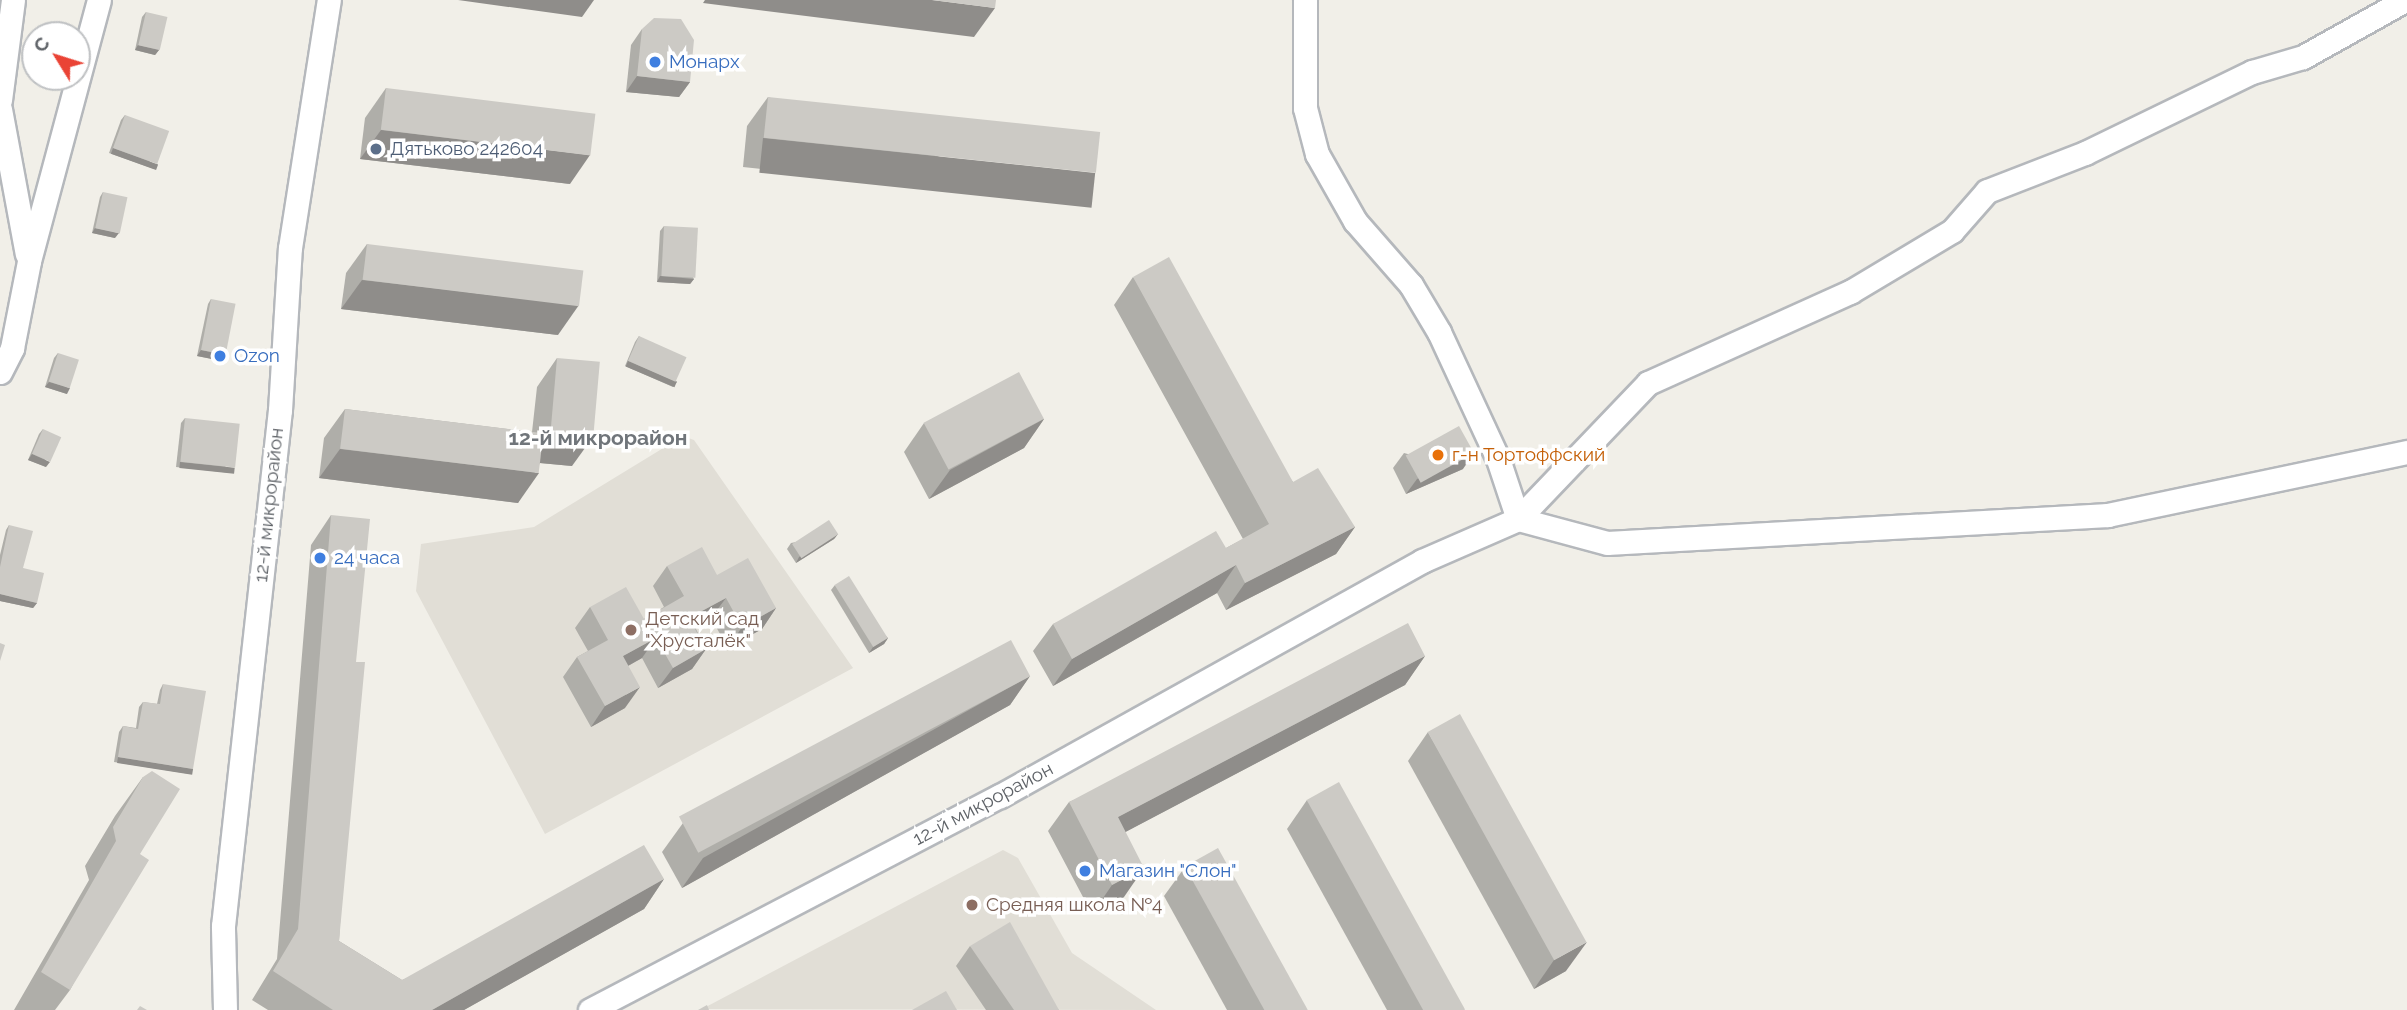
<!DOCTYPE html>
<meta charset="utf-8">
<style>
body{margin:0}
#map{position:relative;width:2407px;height:1010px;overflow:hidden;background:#f1efe8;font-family:Raleway,sans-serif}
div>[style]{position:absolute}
.education>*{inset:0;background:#e1ded6}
.roads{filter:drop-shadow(2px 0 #b5b8bc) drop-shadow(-2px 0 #b5b8bc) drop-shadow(0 2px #b5b8bc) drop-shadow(0 -2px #b5b8bc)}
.minor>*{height:23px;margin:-11.5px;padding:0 11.5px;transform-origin:11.5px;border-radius:11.5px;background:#fff}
.wall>*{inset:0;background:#afaea9}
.shaded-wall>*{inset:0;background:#8f8d8a;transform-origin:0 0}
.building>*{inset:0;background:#cccac5;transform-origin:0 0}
.dots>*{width:19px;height:19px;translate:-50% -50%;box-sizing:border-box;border:4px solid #fff;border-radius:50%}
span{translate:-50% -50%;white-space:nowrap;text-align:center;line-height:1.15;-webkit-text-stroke:7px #fff;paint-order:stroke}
.shop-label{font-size:19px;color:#366cbe}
.left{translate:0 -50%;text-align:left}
.service-label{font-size:19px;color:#4e5e75}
.food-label{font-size:19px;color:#c56008}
.street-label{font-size:19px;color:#5f6368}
.education-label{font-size:19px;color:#785e54}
.neighbourhood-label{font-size:21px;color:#70757a;font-weight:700}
.north{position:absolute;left:21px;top:21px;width:70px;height:70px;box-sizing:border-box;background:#fff;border:2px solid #bfc1c3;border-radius:50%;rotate:308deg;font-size:19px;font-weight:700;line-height:28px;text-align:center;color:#5f6368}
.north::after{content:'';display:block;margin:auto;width:24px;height:32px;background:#ea4335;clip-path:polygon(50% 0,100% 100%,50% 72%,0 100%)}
</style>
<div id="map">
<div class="education">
<div style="clip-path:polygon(683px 436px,694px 440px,853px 668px,545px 834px,416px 591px,421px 544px,534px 527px)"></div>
<div style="clip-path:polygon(1003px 850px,1018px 858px,1072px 953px,1156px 1010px,702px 1009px)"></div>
</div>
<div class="roads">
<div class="minor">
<div style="left:1305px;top:0;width:108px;rotate:90deg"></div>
<div style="left:1305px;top:108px;width:48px;rotate:75.4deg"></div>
<div style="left:1317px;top:154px;width:77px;rotate:60.4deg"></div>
<div style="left:1355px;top:221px;width:85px;rotate:48.8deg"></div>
<div style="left:1411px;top:285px;width:55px;rotate:59.2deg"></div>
<div style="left:1439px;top:332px;width:140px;rotate:65.1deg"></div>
<div style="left:1498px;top:459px;width:63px;rotate:71.6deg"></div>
<div style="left:1518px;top:519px;width:188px;rotate:-46.3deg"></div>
<div style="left:1648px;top:383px;width:222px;rotate:-24.3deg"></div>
<div style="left:1850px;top:292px;width:119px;rotate:-30.9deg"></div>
<div style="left:1952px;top:231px;width:53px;rotate:-48.8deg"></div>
<div style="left:1987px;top:191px;width:105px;rotate:-21.2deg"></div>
<div style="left:2085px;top:153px;width:186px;rotate:-25.9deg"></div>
<div style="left:2252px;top:72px;width:53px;rotate:-16.4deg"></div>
<div style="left:2303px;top:57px;width:117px;rotate:-29.2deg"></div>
<div style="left:0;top:100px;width:101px;rotate:-82.6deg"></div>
<div style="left:0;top:109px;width:147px;rotate:79.5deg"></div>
<div style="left:0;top:372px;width:27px;rotate:-63deg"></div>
<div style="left:12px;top:348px;width:89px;rotate:-78.9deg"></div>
<div style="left:29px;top:261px;width:270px;rotate:-75deg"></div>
<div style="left:225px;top:1010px;width:84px;rotate:-91.4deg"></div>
<div style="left:223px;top:926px;width:519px;rotate:-83.7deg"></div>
<div style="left:280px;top:410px;width:162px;rotate:-86.5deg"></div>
<div style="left:290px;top:248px;width:251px;rotate:-81.1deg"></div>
<div style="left:590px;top:1010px;width:462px;rotate:-27.6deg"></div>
<div style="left:1000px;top:796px;width:483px;rotate:-29.1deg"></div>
<div style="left:1422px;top:561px;width:105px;rotate:-23.6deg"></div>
<div style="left:1518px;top:519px;width:92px;rotate:15.1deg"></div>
<div style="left:1607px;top:543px;width:502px;rotate:-3.2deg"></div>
<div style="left:2108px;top:515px;width:306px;rotate:-11.9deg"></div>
</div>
</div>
<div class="wall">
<div style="clip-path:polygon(146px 12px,159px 50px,155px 55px,135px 50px,142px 17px)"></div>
<div style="clip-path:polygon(642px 29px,690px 82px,679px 97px,626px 92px,631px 45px)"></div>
<div style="clip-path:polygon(386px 88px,570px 184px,360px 159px,365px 118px)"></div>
<div style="clip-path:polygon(768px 97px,1075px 204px,743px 167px,747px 126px)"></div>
<div style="clip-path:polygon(125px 115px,154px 169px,109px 153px,121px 120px)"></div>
<div style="clip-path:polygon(103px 192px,115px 238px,92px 233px,100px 197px)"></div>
<div style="clip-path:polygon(664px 226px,694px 279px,690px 284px,657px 282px,660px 231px)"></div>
<div style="clip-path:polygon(367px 244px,558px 335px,341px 309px,346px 273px)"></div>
<div style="clip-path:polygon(1133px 277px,1293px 482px,1355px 527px,1336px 554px,1226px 610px,1217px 593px,1053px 686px,1033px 651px,1053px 624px,1226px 548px,1243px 539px,1114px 305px)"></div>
<div style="clip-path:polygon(211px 299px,226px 355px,222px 361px,197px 356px,208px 304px)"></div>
<div style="clip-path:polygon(639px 336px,677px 382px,673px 387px,625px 366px,635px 342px)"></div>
<div style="clip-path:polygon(58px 353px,67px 394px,45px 387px,54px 358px)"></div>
<div style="clip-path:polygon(557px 358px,572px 466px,540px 463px,518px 503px,319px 478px,324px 438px,345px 409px,532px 432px,537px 387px)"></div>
<div style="clip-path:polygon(185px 418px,231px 473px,176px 467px,181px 423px)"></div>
<div style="clip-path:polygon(1044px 419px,1024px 448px,929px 499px,904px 452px,924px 423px)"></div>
<div style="clip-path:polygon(43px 429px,46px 467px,28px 460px,39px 434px)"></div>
<div style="clip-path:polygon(1404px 453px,1463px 469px,1406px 494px,1393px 468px)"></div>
<div style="clip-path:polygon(331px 515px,356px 662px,339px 941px,402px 980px,664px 879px,644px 909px,464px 1010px,268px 1010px,252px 1000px,277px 959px,311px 545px)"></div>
<div style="clip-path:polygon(9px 525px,23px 568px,37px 603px,33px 608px,0 601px,0 555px,6px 530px)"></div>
<div style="clip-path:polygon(838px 534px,834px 539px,796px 563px,787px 549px,791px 543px)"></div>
<div style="clip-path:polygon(667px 566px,717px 575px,776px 608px,762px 629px,728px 648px,711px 618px,695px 627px,706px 649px,692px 669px,658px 688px,642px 658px,628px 666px,625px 708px,591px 727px,563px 677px,577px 657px,588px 651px,575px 628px,590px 607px,644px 619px,664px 607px,653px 586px)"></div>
<div style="clip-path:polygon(835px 585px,888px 638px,884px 644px,869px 653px,831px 590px)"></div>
<div style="clip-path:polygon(1425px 656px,1405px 685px,1125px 832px,1124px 897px,1092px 914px,1048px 831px,1069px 802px)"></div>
<div style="clip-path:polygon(1030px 676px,1010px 705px,682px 888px,662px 852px,683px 823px)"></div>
<div style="clip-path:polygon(163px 684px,193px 769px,190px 774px,114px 762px,119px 732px,123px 726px,136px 728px,139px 707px,143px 702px,157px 704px,160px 690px)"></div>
<div style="clip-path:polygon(1428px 732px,1566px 971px,1534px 989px,1408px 761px)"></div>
<div style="clip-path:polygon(143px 777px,140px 854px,70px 990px,55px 1010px,14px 1010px,89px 880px,85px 866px,115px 816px)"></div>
<div style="clip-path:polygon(1307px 800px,1464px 1010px,1387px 1010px,1287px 829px)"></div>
<div style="clip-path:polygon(1185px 867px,1307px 1010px,1227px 1010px,1164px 896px)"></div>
<div style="clip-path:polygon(970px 946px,1059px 1010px,986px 1010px,956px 966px)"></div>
</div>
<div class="shaded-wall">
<div style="clip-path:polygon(458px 0,594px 0,582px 17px)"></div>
<div style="clip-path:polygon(705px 0,932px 0,995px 8px,974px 37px,703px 3px)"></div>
<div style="clip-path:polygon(138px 45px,159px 50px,155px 55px,135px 50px)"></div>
<div style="clip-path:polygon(637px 76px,690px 82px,679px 97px,626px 92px)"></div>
<div style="clip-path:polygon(381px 130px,590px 155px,570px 184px,360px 159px)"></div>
<div style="left:763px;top:138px;width:334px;height:35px;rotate:6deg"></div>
<div style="left:113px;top:148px;width:48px;height:6px;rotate:20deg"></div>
<div style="clip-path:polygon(95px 228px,119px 233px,115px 238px,92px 233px)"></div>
<div style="clip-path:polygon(660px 276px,694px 279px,690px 284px,657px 282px)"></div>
<div style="clip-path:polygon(362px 280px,579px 305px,558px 335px,341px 309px)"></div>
<div style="clip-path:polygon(201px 350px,226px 355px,222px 361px,197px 356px)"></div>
<div style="left:628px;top:361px;width:53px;height:6px;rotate:23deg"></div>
<div style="clip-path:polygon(49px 382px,70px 388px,67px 394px,45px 387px)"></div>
<div style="clip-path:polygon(1044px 419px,1024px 448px,929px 499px,950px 470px)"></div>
<div style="clip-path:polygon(550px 432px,593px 437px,572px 466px,529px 462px)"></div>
<div style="clip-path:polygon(340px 449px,539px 473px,518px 503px,319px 478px)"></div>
<div style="clip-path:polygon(1474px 453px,1463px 469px,1406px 494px,1417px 479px)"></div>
<div style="clip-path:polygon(32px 454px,50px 462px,46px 467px,28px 460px)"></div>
<div style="left:180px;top:462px;width:55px;height:6px;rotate:6deg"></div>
<div style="clip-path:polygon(1355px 527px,1336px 554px,1226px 610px,1245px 583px)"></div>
<div style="clip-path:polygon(838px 534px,834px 539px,796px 563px,799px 557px)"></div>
<div style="clip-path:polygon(1236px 565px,1217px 593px,1053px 686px,1072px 659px)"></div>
<div style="clip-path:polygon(0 594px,37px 603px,33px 608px,0 601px)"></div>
<div style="clip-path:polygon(726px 598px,711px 618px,675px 638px,689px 618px)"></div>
<div style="clip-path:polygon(776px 608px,762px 629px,728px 648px,742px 627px)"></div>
<div style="clip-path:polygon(656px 638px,642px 658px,608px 677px,623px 656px)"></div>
<div style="clip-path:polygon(888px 638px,884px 644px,869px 653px,873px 647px)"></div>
<div style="clip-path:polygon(706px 649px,692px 669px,658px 688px,673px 668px)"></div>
<div style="clip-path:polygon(1425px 656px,1405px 685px,1097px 847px,1118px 817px)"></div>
<div style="clip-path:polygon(1030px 676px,1010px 705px,682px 888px,703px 858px)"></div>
<div style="clip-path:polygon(640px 687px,625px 708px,591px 727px,605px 706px)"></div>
<div style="left:118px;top:757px;width:76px;height:6px;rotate:9deg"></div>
<div style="clip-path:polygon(1144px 868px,1124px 897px,1092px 914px,1112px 885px)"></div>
<div style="clip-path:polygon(664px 879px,644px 909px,464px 1010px,432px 1010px)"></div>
<div style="clip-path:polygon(1587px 942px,1566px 971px,1534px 989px,1554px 960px)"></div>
</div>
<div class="building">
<div style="clip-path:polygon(932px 0,996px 0,995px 8px)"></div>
<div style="left:146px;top:12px;width:22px;height:34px;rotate:13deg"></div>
<div style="clip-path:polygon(654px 18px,681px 19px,694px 40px,690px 82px,637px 76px,642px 29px)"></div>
<div style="left:386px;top:88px;width:211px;height:42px;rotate:7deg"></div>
<div style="left:768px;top:97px;width:334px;height:41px;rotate:6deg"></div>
<div style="left:125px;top:115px;width:47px;height:35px;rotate:20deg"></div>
<div style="left:103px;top:192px;width:25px;height:37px;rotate:12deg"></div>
<div style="left:664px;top:226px;width:34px;height:50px;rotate:3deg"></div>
<div style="left:367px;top:244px;width:218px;height:36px;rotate:7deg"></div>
<div style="clip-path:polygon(1169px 257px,1293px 482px,1318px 468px,1355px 527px,1245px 583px,1236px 565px,1072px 659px,1053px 624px,1216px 531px,1226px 548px,1269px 524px,1133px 277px)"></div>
<div style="left:211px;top:299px;width:25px;height:52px;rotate:11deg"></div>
<div style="left:639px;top:336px;width:52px;height:27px;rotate:24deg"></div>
<div style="left:58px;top:353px;width:22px;height:30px;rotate:18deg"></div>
<div style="left:557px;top:358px;width:43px;height:74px;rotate:5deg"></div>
<div style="left:1019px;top:372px;width:53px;height:108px;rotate:62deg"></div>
<div style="left:345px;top:409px;width:200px;height:40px;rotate:7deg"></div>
<div style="left:185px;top:418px;width:55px;height:44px;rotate:6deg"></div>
<div style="left:1459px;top:426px;width:31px;height:61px;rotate:61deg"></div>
<div style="left:43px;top:429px;width:20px;height:27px;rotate:24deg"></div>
<div style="clip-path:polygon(331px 515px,370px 519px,356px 662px,365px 662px,339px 941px,402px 980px,644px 845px,664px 879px,432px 1010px,333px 1010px,273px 971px,298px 929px)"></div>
<div style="left:829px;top:520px;width:17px;height:44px;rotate:57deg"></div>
<div style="clip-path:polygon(9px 525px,33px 531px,23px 568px,44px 573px,37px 603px,0 594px,0 567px)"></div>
<div style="clip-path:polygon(702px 547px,717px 575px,748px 558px,776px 608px,742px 627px,726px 598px,689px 618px,706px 649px,673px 668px,656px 638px,623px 656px,640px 687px,605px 706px,577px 657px,608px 640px,590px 607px,626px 587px,644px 619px,684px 596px,667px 566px)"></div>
<div style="left:849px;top:576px;width:73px;height:17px;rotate:58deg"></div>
<div style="clip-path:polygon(1408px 623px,1425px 656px,1118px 817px,1144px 868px,1112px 885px,1069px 802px)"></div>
<div style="left:1011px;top:640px;width:41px;height:376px;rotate:62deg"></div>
<div style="clip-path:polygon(0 643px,5px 645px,0 661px)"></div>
<div style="clip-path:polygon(163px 684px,206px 691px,193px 769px,118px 757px,123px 726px,138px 729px,143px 702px,160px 704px)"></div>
<div style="left:1460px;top:714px;width:261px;height:37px;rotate:61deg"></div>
<div style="clip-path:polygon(152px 771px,180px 789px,140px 854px,149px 860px,70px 990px,41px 972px,116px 841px,113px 827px,143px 777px)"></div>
<div style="left:1339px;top:782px;width:260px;height:37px;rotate:61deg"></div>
<div style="left:1218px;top:848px;width:185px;height:38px;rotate:61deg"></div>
<div style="clip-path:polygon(1010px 922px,1059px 1010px,1014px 1010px,970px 946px)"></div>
<div style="clip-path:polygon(946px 991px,957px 1010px,912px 1010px)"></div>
<div style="clip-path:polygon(707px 1005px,709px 1010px,698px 1010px)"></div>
<div style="clip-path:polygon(140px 1006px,147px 1010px,137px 1010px)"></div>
</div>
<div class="dots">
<div style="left:655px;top:62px;background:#3f7fe0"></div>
<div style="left:376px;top:149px;background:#5c6f8a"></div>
<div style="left:220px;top:356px;background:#3f7fe0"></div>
<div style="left:1438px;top:455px;background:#e8710a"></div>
<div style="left:320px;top:558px;background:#3f7fe0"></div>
<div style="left:631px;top:630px;background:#8d6e63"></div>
<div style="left:1085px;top:871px;background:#3f7fe0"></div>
<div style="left:972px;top:905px;background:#8d6e63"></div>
</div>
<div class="shop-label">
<span class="left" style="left:669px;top:62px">Монарх</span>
<span class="left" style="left:234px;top:356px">Ozon</span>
<span class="left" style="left:334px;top:558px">24 часа</span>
<span class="left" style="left:1099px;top:871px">Магазин "Слон"</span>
</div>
<div class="service-label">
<span class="left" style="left:390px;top:149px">Дятьково 242604</span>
</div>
<div class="food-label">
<span class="left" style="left:1452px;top:455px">г-н Тортоффский</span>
</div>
<div class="street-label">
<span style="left:269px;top:505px;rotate:-84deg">12-й микрорайон</span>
<span style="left:983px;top:804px;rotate:-28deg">12-й микрорайон</span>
</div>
<div class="education-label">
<span class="left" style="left:645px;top:630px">Детский сад<br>"Хрусталёк"</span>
<span class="left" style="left:986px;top:905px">Средняя школа №4</span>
</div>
<div class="neighbourhood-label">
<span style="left:598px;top:438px">12-й микрорайон</span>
</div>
<div class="north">С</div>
</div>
